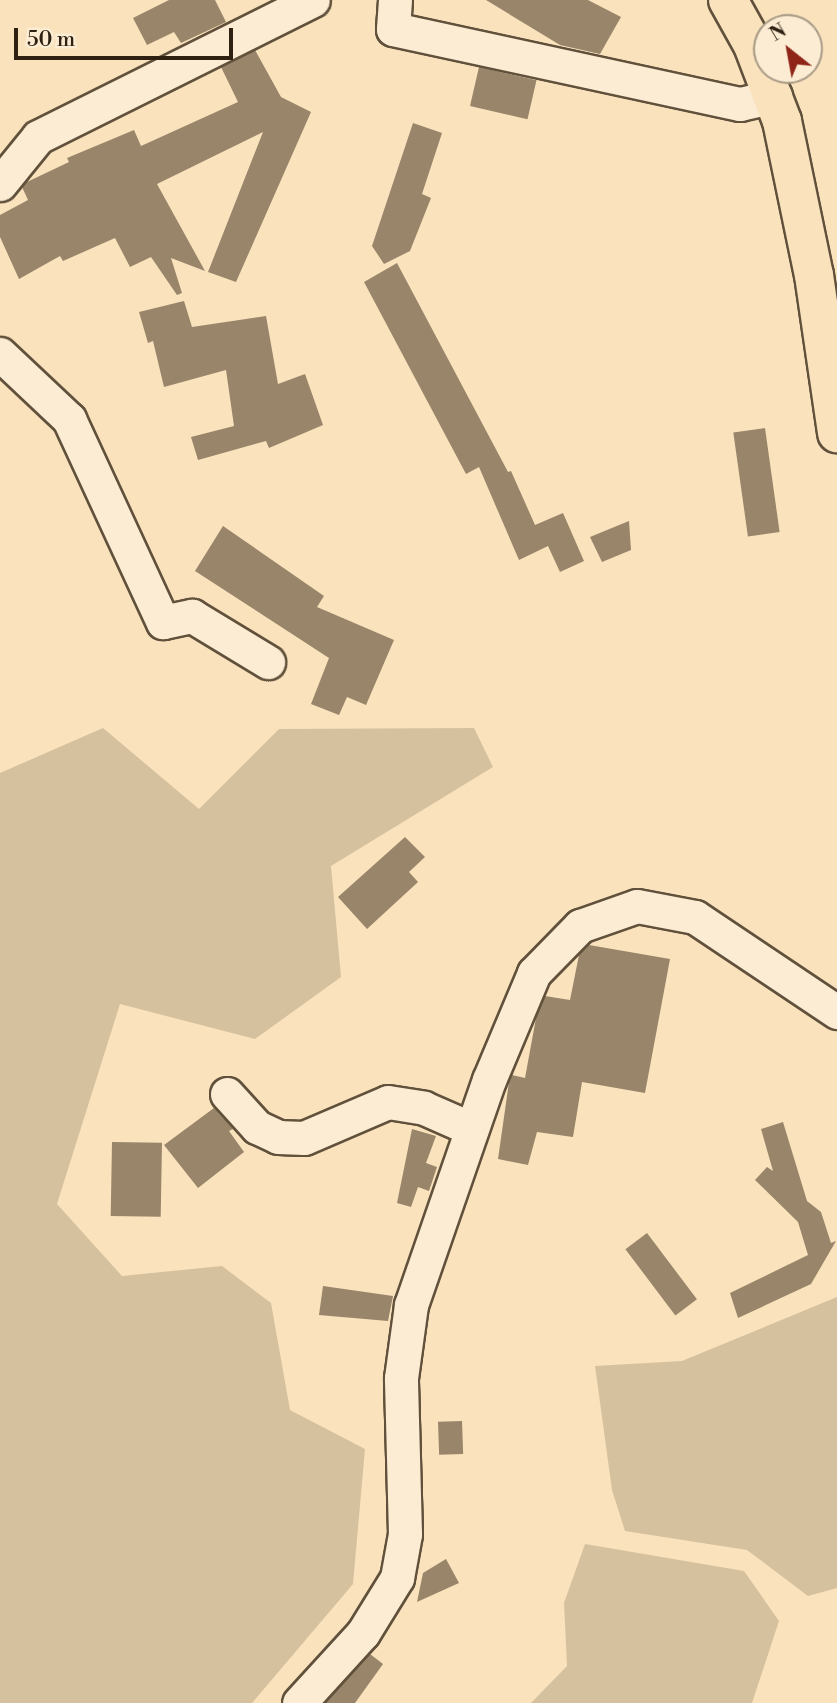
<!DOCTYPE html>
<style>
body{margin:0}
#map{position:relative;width:837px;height:1703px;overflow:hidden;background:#f9e2bc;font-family:"Libre Bodoni",serif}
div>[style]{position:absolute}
.green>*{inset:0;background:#d6c19f}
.building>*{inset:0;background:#98856a;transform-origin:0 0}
.roads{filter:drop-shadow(2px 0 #61513c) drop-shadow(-2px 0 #61513c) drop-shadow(0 2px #61513c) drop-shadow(0 -2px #61513c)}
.street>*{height:33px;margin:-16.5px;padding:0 16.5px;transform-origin:16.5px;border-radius:16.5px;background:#fbecd3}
.primary>*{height:38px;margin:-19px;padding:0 19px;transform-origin:19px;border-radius:19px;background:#f9e2bc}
span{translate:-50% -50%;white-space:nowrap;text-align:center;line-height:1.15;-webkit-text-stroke:5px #fbecd3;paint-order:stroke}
.north{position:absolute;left:753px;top:14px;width:70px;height:70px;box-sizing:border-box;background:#fbecd3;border:2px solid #a99b86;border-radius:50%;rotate:329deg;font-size:19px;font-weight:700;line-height:28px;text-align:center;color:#2e2112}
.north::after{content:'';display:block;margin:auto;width:24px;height:32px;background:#8f2418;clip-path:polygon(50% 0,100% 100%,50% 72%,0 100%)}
.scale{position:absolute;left:14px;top:28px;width:219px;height:32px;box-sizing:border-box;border:4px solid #2e2112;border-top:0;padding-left:9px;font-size:21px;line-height:24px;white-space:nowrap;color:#2e2112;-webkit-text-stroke:5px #fbecd3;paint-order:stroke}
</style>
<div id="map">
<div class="green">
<div style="clip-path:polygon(103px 728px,199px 809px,279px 729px,474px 728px,493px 767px,331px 866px,341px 977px,255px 1039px,120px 1004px,57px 1204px,122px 1276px,222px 1266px,271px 1303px,290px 1410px,365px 1449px,353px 1584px,252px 1703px,0 1703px,0 773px)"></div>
<div style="clip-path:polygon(837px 1297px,837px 1588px,808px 1596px,747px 1550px,625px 1531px,612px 1490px,595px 1366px,682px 1361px)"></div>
<div style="clip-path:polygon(585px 1544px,744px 1571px,779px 1621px,752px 1703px,531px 1703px,567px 1666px,564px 1603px)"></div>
</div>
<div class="building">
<div style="clip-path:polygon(169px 0,215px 0,226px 22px,181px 43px,174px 32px,147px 45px,133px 18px)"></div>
<div style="clip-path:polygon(486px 0,588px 0,621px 17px,600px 54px,560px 45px)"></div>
<div style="clip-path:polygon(255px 50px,281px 97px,311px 112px,236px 282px,208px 272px,263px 132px,157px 184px,205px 271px,171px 258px,182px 293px,177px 295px,151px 257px,130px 267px,115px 238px,63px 261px,60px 256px,19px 279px,0 237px,0 215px,28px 200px,22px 187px,27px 182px,69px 162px,67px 158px,134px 130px,141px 146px,238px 102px,221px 67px)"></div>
<div style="left:479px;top:67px;width:59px;height:40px;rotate:13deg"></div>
<div style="clip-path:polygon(413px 123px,442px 133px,422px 194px,431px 198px,410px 251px,384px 264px,372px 246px)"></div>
<div style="clip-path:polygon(397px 263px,508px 472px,511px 471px,535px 525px,563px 513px,584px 561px,560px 572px,548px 546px,519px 560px,479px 467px,466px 474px,364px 282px)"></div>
<div style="clip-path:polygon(184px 301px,192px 327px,266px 316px,278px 384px,305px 374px,323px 425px,269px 448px,266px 441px,198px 460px,191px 437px,234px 426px,226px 370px,164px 387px,153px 341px,148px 343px,139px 312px)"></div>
<div style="left:765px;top:428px;width:105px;height:32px;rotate:82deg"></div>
<div style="clip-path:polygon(629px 521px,631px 550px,602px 562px,590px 537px)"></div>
<div style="clip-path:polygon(223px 526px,324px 596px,317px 607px,394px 640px,366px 705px,347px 697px,339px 715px,311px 704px,329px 658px,195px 571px)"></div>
<div style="clip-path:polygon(405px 837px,425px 857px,409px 872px,418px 882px,367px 929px,338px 897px)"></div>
<div style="clip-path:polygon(589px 945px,670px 959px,645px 1093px,582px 1082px,573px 1137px,537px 1132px,528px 1165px,498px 1159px,509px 1082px,512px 1075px,525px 1078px,536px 1018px,545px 996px,570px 1000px,579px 955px)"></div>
<div style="clip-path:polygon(214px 1108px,233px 1129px,229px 1131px,244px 1152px,198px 1188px,164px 1145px)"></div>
<div style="clip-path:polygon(783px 1122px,807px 1201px,821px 1212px,831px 1243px,836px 1241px,811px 1284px,738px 1318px,730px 1293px,808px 1255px,798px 1222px,755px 1180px,767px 1167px,773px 1171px,761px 1129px)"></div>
<div style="clip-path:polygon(412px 1129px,436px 1136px,426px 1163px,437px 1167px,429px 1191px,418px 1187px,411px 1207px,397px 1203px)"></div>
<div style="left:112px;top:1142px;width:50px;height:74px;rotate:1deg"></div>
<div style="left:647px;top:1233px;width:83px;height:27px;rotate:53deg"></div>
<div style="clip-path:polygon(323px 1286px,393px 1296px,388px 1321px,319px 1315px)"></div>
<div style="left:462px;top:1421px;width:33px;height:24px;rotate:88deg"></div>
<div style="clip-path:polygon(446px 1559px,459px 1583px,417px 1602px,423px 1573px)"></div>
<div style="clip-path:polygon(370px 1654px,383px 1664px,355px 1703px,325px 1703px)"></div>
</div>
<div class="roads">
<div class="street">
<div style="left:395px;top:0;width:29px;rotate:94deg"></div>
<div style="left:393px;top:29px;width:355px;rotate:12.2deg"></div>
<div style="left:740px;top:104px;width:36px;rotate:-13deg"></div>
<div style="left:0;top:184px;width:60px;rotate:-51deg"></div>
<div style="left:38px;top:137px;width:307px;rotate:-26.5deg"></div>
<div style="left:0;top:354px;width:95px;rotate:43.3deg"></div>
<div style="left:69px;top:419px;width:224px;rotate:65.2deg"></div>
<div style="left:163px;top:622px;width:30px;rotate:-12deg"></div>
<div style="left:192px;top:616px;width:89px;rotate:31.2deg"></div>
<div style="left:227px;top:1094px;width:45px;rotate:47.7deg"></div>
<div style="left:257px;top:1127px;width:23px;rotate:25deg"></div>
<div style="left:278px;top:1137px;width:26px;rotate:2deg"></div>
<div style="left:304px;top:1138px;width:91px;rotate:-23.2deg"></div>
<div style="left:388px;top:1102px;width:36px;rotate:9deg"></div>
<div style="left:424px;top:1108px;width:52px;rotate:23.6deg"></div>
<div style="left:299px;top:1703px;width:95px;rotate:-47.6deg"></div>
<div style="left:363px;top:1633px;width:65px;rotate:-58.3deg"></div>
<div style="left:397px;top:1578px;width:45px;rotate:-79.7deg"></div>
<div style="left:405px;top:1534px;width:156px;rotate:-91.5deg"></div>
<div style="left:401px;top:1378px;width:74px;rotate:-82.2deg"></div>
<div style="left:411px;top:1305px;width:238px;rotate:-70.9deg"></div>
<div style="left:489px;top:1080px;width:116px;rotate:-67.2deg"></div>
<div style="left:534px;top:973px;width:66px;rotate:-45.6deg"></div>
<div style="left:580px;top:926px;width:60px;rotate:-19.3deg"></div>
<div style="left:637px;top:906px;width:59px;rotate:10.7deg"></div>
<div style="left:695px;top:917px;width:171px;rotate:33.8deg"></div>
</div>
<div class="primary">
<div style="left:728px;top:0;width:51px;rotate:60.9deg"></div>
<div style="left:753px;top:45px;width:81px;rotate:69.1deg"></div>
<div style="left:782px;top:121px;width:157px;rotate:78.3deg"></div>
<div style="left:814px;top:275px;width:160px;rotate:81.7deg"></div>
</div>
</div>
<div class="north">N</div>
<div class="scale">50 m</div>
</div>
